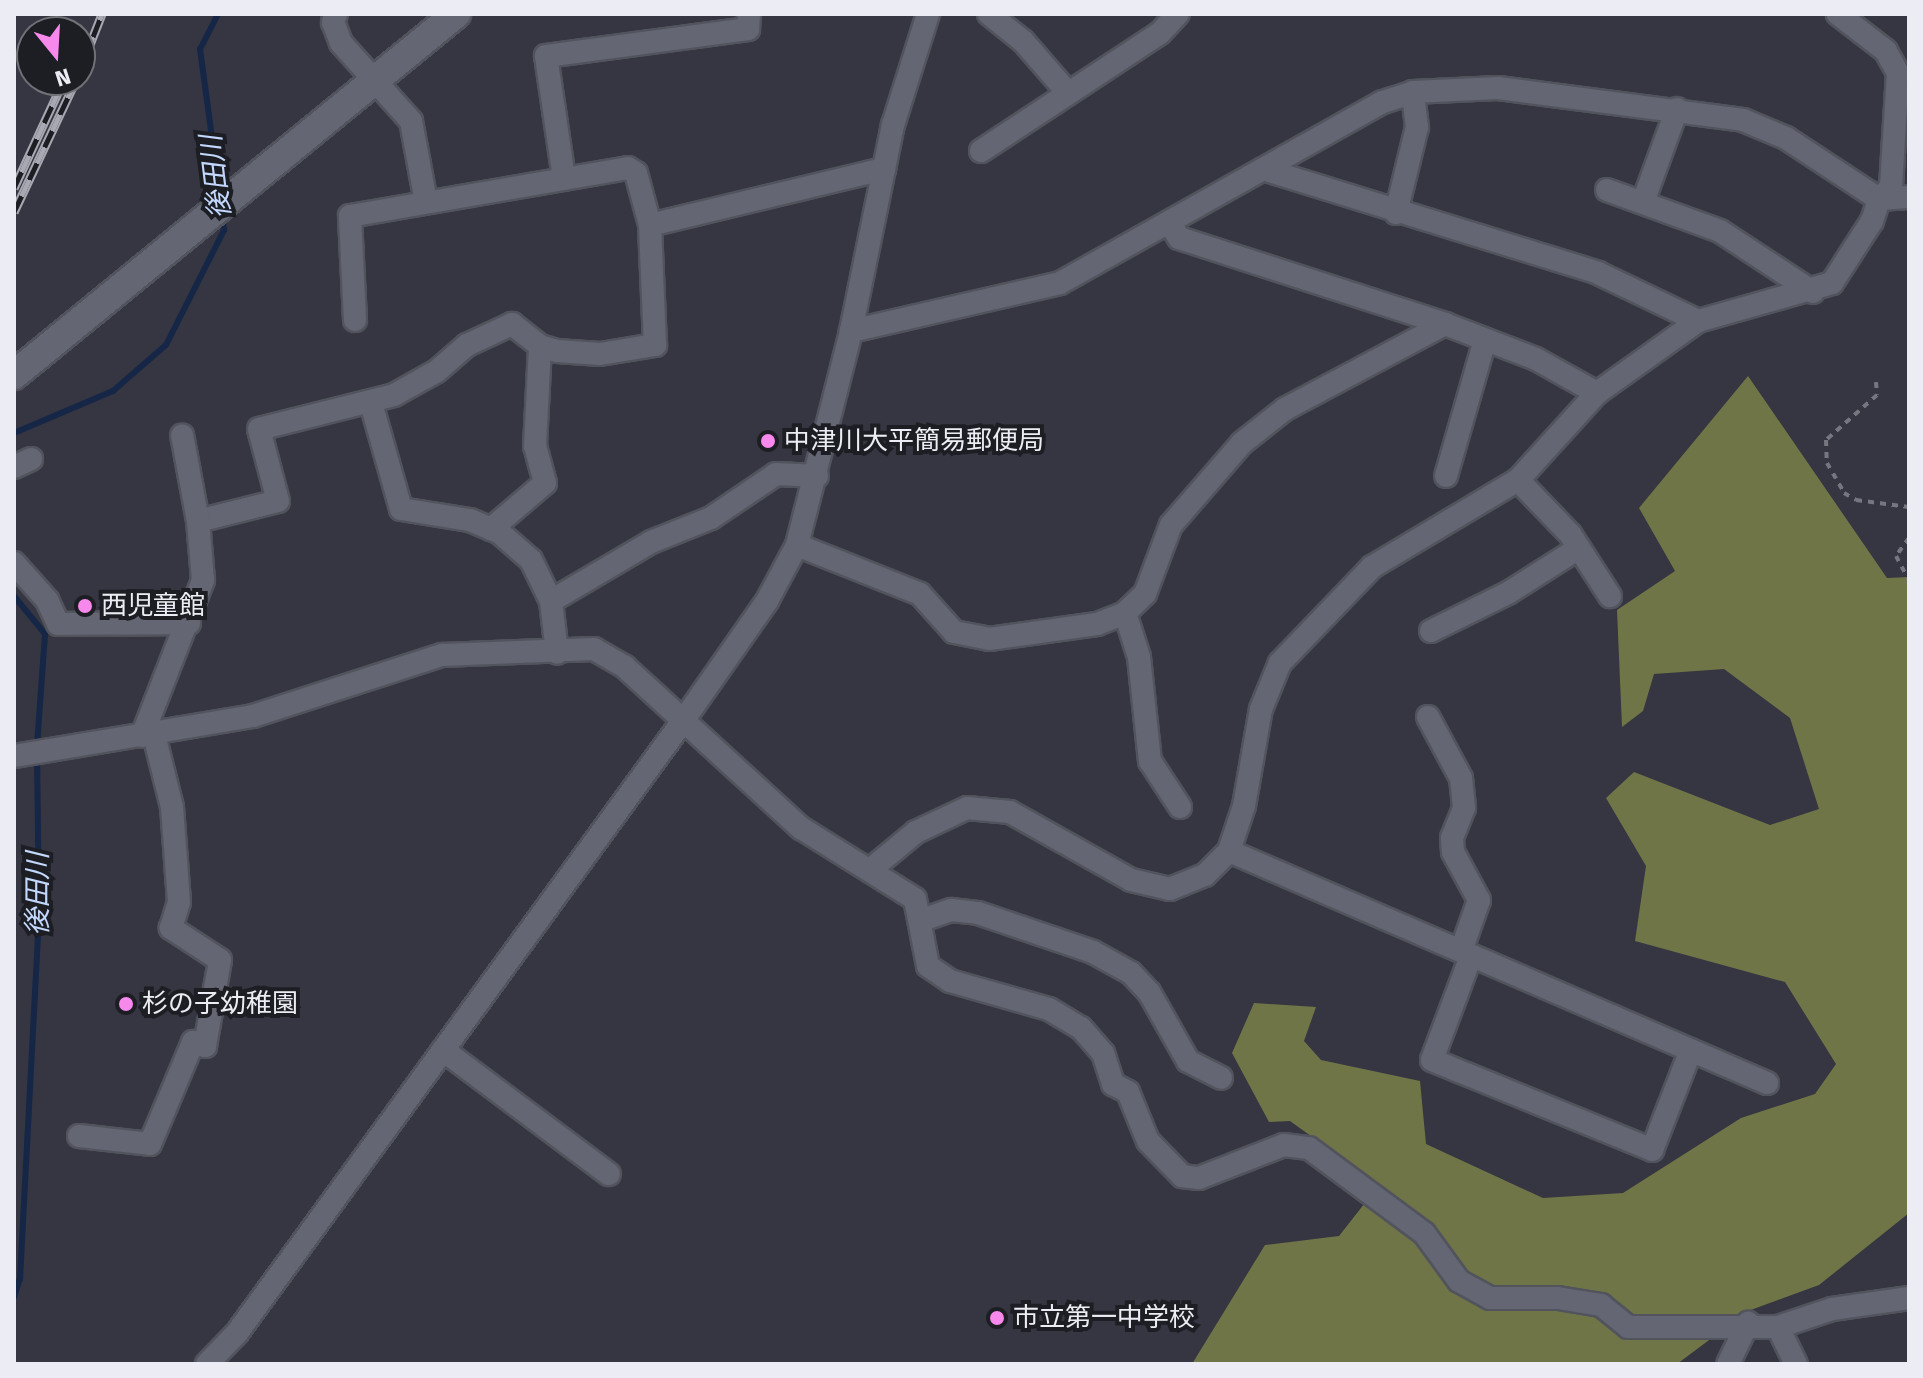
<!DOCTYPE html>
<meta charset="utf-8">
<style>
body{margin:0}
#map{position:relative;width:1923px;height:1378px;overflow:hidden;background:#353641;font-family:"Fira Sans","Noto Sans JP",sans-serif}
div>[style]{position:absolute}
.forest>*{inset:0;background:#707547}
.stream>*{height:6px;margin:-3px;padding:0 3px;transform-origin:3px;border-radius:3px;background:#152647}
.path>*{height:4px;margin-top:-2px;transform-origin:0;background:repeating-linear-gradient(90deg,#757680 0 6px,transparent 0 12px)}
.roads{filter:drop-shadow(2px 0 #52545d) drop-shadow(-2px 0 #52545d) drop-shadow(0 2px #52545d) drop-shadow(0 -2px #52545d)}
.minor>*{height:22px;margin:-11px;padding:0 11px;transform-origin:11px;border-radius:11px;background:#646673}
.tertiary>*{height:28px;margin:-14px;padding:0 14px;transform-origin:14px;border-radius:14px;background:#646673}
.rail>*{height:9px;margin-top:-4.5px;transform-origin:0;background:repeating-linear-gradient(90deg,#1d1e23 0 18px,#a7a8b1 0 36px);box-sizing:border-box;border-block:2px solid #a7a8b1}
.dots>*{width:22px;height:22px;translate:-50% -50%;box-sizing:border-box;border:4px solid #1d1e23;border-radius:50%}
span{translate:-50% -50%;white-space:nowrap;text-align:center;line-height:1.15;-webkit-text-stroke:8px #1d1e23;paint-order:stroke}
.poi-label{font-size:26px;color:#ecedf4}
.left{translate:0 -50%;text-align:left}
.water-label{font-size:28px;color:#c3d8fe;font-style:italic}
.frame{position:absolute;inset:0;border:16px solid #ecedf4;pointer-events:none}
.north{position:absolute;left:16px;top:16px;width:80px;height:80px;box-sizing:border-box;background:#1d1e23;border:2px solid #707177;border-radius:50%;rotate:162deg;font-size:22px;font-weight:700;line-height:32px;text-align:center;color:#ecedf4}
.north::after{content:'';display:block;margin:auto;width:28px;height:36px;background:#f788ec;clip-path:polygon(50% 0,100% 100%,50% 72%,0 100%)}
</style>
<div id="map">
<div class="forest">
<div style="clip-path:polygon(1748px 376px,1887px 578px,1909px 577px,1909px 1213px,1819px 1285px,1748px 1311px,1677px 1364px,1192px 1364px,1265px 1245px,1339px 1236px,1379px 1185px,1290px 1121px,1269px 1122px,1232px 1053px,1254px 1003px,1316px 1007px,1304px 1041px,1321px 1060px,1420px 1081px,1426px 1144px,1543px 1198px,1623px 1193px,1741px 1118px,1815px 1094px,1836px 1064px,1785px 982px,1635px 941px,1646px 866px,1606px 798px,1634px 772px,1770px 825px,1819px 809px,1790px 718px,1724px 669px,1654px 674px,1643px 711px,1622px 727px,1617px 610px,1675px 571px,1639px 508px)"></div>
</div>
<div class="stream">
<div style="left:218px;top:14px;width:39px;rotate:117deg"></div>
<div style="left:200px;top:49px;width:149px;rotate:82.3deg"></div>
<div style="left:14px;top:433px;width:108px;rotate:-23deg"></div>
<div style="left:113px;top:391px;width:70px;rotate:-41deg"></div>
<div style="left:166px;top:345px;width:129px;rotate:-63.2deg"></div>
<div style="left:224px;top:230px;width:14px;rotate:-98deg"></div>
<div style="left:14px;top:596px;width:49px;rotate:50.8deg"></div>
<div style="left:45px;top:634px;width:112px;rotate:94.1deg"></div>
<div style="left:14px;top:1297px;width:19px;rotate:-72deg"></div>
<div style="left:20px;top:1279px;width:365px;rotate:-87deg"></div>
<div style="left:39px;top:914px;width:157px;rotate:-90.7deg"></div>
</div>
<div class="path">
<div style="left:1876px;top:382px;width:13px;rotate:86deg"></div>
<div style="left:1877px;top:395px;width:68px;rotate:138.6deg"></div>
<div style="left:1826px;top:440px;width:23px;rotate:88deg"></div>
<div style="left:1827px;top:463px;width:34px;rotate:60deg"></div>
<div style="left:1844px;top:493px;width:14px;rotate:30deg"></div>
<div style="left:1856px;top:500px;width:53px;rotate:7.5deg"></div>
<div style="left:1909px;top:538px;width:22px;rotate:126deg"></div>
<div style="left:1896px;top:556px;width:27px;rotate:62deg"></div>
</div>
<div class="roads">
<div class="minor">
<div style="left:336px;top:14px;width:9px;rotate:111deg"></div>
<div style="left:333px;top:22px;width:22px;rotate:69deg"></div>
<div style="left:341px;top:43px;width:105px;rotate:48.1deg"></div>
<div style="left:411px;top:121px;width:82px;rotate:79.5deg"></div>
<div style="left:989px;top:14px;width:43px;rotate:38.5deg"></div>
<div style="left:1023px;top:41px;width:69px;rotate:49.1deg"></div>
<div style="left:981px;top:151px;width:214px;rotate:-33.4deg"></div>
<div style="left:1160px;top:33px;width:26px;rotate:-47deg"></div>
<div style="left:1263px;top:169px;width:351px;rotate:17.2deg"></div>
<div style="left:1598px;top:273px;width:111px;rotate:25.6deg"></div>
<div style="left:564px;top:178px;width:123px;rotate:-98.4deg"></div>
<div style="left:546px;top:56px;width:204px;rotate:-7.6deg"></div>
<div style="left:748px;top:29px;width:15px;rotate:-86deg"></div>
<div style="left:1607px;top:190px;width:120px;rotate:19.9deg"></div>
<div style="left:1720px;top:231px;width:111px;rotate:33.3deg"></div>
<div style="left:1643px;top:202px;width:99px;rotate:-69.9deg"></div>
<div style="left:1396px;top:213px;width:89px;rotate:-76.3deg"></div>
<div style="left:1417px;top:127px;width:35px;rotate:-97deg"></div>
<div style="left:1169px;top:222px;width:19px;rotate:58deg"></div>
<div style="left:1179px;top:238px;width:280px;rotate:17.9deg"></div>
<div style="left:1445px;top:324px;width:97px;rotate:21deg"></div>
<div style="left:1536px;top:359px;width:70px;rotate:29.1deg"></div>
<div style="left:355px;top:320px;width:104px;rotate:-92.8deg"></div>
<div style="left:350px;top:216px;width:282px;rotate:-9.8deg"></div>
<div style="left:628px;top:168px;width:9px;rotate:32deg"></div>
<div style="left:636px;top:173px;width:54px;rotate:74.9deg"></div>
<div style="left:650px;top:225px;width:241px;rotate:-13.5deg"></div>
<div style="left:851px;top:331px;width:214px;rotate:-12.9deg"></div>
<div style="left:1060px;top:283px;width:370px;rotate:-29.3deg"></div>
<div style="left:1383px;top:102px;width:32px;rotate:-18deg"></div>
<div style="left:1413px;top:92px;width:85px;rotate:-2.7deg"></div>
<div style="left:1498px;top:88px;width:247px;rotate:7.4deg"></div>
<div style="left:1743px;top:120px;width:47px;rotate:22.7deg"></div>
<div style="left:1786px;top:138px;width:111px;rotate:33.3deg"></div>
<div style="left:1879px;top:199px;width:30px;rotate:-4deg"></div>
<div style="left:371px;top:403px;width:110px;rotate:74.2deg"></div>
<div style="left:401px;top:509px;width:70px;rotate:9.1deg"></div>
<div style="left:470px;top:520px;width:33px;rotate:23deg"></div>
<div style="left:500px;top:533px;width:41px;rotate:41.1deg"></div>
<div style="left:531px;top:560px;width:46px;rotate:64deg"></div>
<div style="left:551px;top:601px;width:52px;rotate:83.4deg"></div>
<div style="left:14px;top:467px;width:19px;rotate:-25deg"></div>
<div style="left:1446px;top:476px;width:141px;rotate:-74deg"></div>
<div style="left:1518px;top:480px;width:75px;rotate:46.1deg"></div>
<div style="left:1570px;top:534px;width:74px;rotate:57.2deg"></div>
<div style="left:198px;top:521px;width:82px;rotate:-14deg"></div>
<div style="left:278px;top:501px;width:74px;rotate:-104.8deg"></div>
<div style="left:259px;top:429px;width:139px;rotate:-14.1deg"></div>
<div style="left:394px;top:395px;width:49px;rotate:-29.2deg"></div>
<div style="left:437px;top:371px;width:40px;rotate:-41deg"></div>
<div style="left:467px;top:345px;width:50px;rotate:-25deg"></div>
<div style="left:512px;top:324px;width:36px;rotate:38deg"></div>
<div style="left:540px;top:346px;width:18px;rotate:16deg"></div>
<div style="left:557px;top:351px;width:43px;rotate:4deg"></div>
<div style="left:600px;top:354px;width:56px;rotate:-9.3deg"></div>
<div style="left:655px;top:345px;width:120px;rotate:-92.4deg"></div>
<div style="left:491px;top:529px;width:71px;rotate:-40.4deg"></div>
<div style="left:545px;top:483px;width:38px;rotate:-105deg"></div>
<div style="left:535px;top:446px;width:100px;rotate:-87.1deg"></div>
<div style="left:797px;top:545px;width:132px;rotate:21.7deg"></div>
<div style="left:920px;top:594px;width:51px;rotate:48.2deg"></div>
<div style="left:954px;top:632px;width:36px;rotate:11deg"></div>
<div style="left:989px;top:639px;width:109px;rotate:-7.9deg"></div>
<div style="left:1097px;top:624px;width:30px;rotate:-21deg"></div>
<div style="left:1125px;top:613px;width:28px;rotate:-44deg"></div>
<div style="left:1145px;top:594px;width:74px;rotate:-69.4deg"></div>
<div style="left:1171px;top:525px;width:108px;rotate:-49.1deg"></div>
<div style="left:1242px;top:443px;width:55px;rotate:-38.3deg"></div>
<div style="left:1285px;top:409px;width:181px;rotate:-28deg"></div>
<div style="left:14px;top:563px;width:50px;rotate:48.3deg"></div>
<div style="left:47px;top:600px;width:26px;rotate:65deg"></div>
<div style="left:58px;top:624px;width:131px;rotate:-0.4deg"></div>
<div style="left:551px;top:601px;width:116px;rotate:-30.5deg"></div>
<div style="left:651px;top:542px;width:65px;rotate:-21.8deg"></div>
<div style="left:711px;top:518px;width:78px;rotate:-34.1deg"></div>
<div style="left:776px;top:474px;width:41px;rotate:2.8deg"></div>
<div style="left:1125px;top:613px;width:46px;rotate:72.3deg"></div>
<div style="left:1139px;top:657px;width:105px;rotate:84deg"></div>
<div style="left:1150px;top:761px;width:55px;rotate:56.9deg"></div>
<div style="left:1431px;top:631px;width:86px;rotate:-26.3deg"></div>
<div style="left:1508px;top:593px;width:84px;rotate:-32.4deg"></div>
<div style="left:1428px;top:717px;width:69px;rotate:61.6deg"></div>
<div style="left:1461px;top:778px;width:30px;rotate:84deg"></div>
<div style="left:1464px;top:808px;width:32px;rotate:112deg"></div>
<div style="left:1452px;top:838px;width:14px;rotate:86deg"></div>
<div style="left:1453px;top:852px;width:55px;rotate:61.6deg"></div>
<div style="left:1479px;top:900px;width:54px;rotate:109.4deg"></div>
<div style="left:142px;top:736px;width:168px;rotate:-68.6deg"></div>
<div style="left:203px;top:580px;width:59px;rotate:-94.8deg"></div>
<div style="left:198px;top:521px;width:87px;rotate:-100.5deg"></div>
<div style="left:14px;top:756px;width:242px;rotate:-9.5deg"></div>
<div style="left:253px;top:716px;width:199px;rotate:-17.9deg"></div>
<div style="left:442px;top:655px;width:152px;rotate:-2.3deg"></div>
<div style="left:594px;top:649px;width:36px;rotate:30deg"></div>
<div style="left:625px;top:667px;width:239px;rotate:42.5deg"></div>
<div style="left:801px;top:828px;width:134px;rotate:31.9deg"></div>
<div style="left:915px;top:899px;width:68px;rotate:79deg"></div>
<div style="left:928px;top:966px;width:27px;rotate:34deg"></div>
<div style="left:950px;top:981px;width:103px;rotate:15.8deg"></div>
<div style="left:1049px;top:1009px;width:37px;rotate:31deg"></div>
<div style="left:1081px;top:1028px;width:33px;rotate:49deg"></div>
<div style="left:1103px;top:1053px;width:33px;rotate:72deg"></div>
<div style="left:1113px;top:1084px;width:17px;rotate:28deg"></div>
<div style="left:1128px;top:1092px;width:53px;rotate:67.8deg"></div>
<div style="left:1148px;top:1141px;width:49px;rotate:45.8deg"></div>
<div style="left:1182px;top:1176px;width:17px;rotate:7deg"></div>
<div style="left:1199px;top:1178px;width:91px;rotate:-21.2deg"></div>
<div style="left:1284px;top:1145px;width:25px;rotate:7deg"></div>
<div style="left:1309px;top:1148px;width:143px;rotate:36.5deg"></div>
<div style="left:1424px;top:1233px;width:59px;rotate:53.9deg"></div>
<div style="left:1459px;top:1281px;width:35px;rotate:29deg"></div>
<div style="left:1490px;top:1298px;width:68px"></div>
<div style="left:1558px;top:1298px;width:44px;rotate:9.2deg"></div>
<div style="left:1601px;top:1305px;width:35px;rotate:39deg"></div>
<div style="left:1628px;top:1327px;width:150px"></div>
<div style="left:1778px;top:1327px;width:57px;rotate:-18.4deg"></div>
<div style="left:1832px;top:1309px;width:78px;rotate:-8.1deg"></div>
<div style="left:1229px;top:851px;width:586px;rotate:23.33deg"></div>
<div style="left:870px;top:870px;width:60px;rotate:-39.6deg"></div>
<div style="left:916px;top:832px;width:56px;rotate:-25.2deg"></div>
<div style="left:967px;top:808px;width:43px;rotate:5.3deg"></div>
<div style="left:1010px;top:812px;width:139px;rotate:29.3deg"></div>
<div style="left:1131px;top:880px;width:40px;rotate:13deg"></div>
<div style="left:1170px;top:889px;width:38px;rotate:-22deg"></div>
<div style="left:1205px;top:875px;width:34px;rotate:-45deg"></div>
<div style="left:1229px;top:851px;width:47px;rotate:-71.6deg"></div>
<div style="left:1244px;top:806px;width:98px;rotate:-80.1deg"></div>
<div style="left:1261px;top:709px;width:50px;rotate:-67.6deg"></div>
<div style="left:1280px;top:663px;width:133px;rotate:-46.2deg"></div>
<div style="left:1372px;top:567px;width:170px;rotate:-30.8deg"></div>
<div style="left:1518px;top:480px;width:118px;rotate:-47.8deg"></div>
<div style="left:1597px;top:393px;width:124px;rotate:-35.5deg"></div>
<div style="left:1698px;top:321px;width:139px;rotate:-15.8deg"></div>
<div style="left:1832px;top:283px;width:74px;rotate:-57.2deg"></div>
<div style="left:1872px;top:221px;width:23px;rotate:-72deg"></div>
<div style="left:1879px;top:199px;width:17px;rotate:-45deg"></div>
<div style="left:1891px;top:187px;width:114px;rotate:-86.5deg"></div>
<div style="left:1898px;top:73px;width:25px;rotate:-119deg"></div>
<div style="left:1886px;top:51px;width:61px;rotate:-142.4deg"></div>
<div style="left:922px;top:920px;width:31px;rotate:-19deg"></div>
<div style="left:951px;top:910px;width:27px;rotate:6deg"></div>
<div style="left:978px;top:913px;width:121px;rotate:18.7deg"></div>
<div style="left:1093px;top:952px;width:43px;rotate:28.9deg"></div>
<div style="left:1131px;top:973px;width:26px;rotate:47deg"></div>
<div style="left:1149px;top:992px;width:79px;rotate:60.5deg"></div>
<div style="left:1188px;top:1061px;width:37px;rotate:27deg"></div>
<div style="left:1471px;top:956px;width:111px;rotate:110.6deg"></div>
<div style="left:1432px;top:1060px;width:238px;rotate:22.2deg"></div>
<div style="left:1652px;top:1150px;width:107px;rotate:-68.7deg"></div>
<div style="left:443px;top:1050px;width:207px;rotate:36.8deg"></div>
<div style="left:79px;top:1136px;width:71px;rotate:6.4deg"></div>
<div style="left:150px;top:1144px;width:111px;rotate:-67.1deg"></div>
<div style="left:193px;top:1042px;width:13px;rotate:18deg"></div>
<div style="left:205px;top:1046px;width:87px;rotate:-80.1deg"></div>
<div style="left:220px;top:960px;width:59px;rotate:-146.9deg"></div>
<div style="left:171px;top:928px;width:27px;rotate:-73deg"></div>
<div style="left:179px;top:902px;width:95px;rotate:-94.2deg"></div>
<div style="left:172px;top:807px;width:74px;rotate:-104deg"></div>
<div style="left:1778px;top:1327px;width:41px;rotate:64.1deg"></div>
<div style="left:207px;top:1364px;width:43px;rotate:-45.9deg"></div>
<div style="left:237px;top:1333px;width:757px;rotate:-53.92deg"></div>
<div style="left:683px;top:721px;width:146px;rotate:-55deg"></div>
<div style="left:767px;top:601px;width:64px;rotate:-61.8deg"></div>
<div style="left:797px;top:545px;width:221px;rotate:-75.8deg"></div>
<div style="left:851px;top:331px;width:210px;rotate:-78.5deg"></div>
<div style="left:893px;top:125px;width:116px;rotate:-72.5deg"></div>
<div style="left:1728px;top:1364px;width:46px;rotate:-64deg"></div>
</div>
<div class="tertiary">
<div style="left:14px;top:375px;width:571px;rotate:-39.24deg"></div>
</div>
</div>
<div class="rail">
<div style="left:80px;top:70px;width:60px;rotate:-68.6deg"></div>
<div style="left:14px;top:188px;width:119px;rotate:-65.2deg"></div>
<div style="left:14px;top:212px;width:146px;rotate:-64.8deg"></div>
</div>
<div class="dots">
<div style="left:768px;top:441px;background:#f788ec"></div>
<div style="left:85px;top:606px;background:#f788ec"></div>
<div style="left:126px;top:1004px;background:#f788ec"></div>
<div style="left:997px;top:1318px;background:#f788ec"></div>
</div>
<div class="poi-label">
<span class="left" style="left:784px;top:441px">中津川大平簡易郵便局</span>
<span class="left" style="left:101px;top:606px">西児童館</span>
<span class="left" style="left:142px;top:1004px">杉の子幼稚園</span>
<span class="left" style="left:1013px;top:1318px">市立第一中学校</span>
</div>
<div class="water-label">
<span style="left:216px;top:177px;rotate:-97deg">後田川</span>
<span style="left:38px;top:894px;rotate:-90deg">後田川</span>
</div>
<div class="frame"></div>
<div class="north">N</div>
</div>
